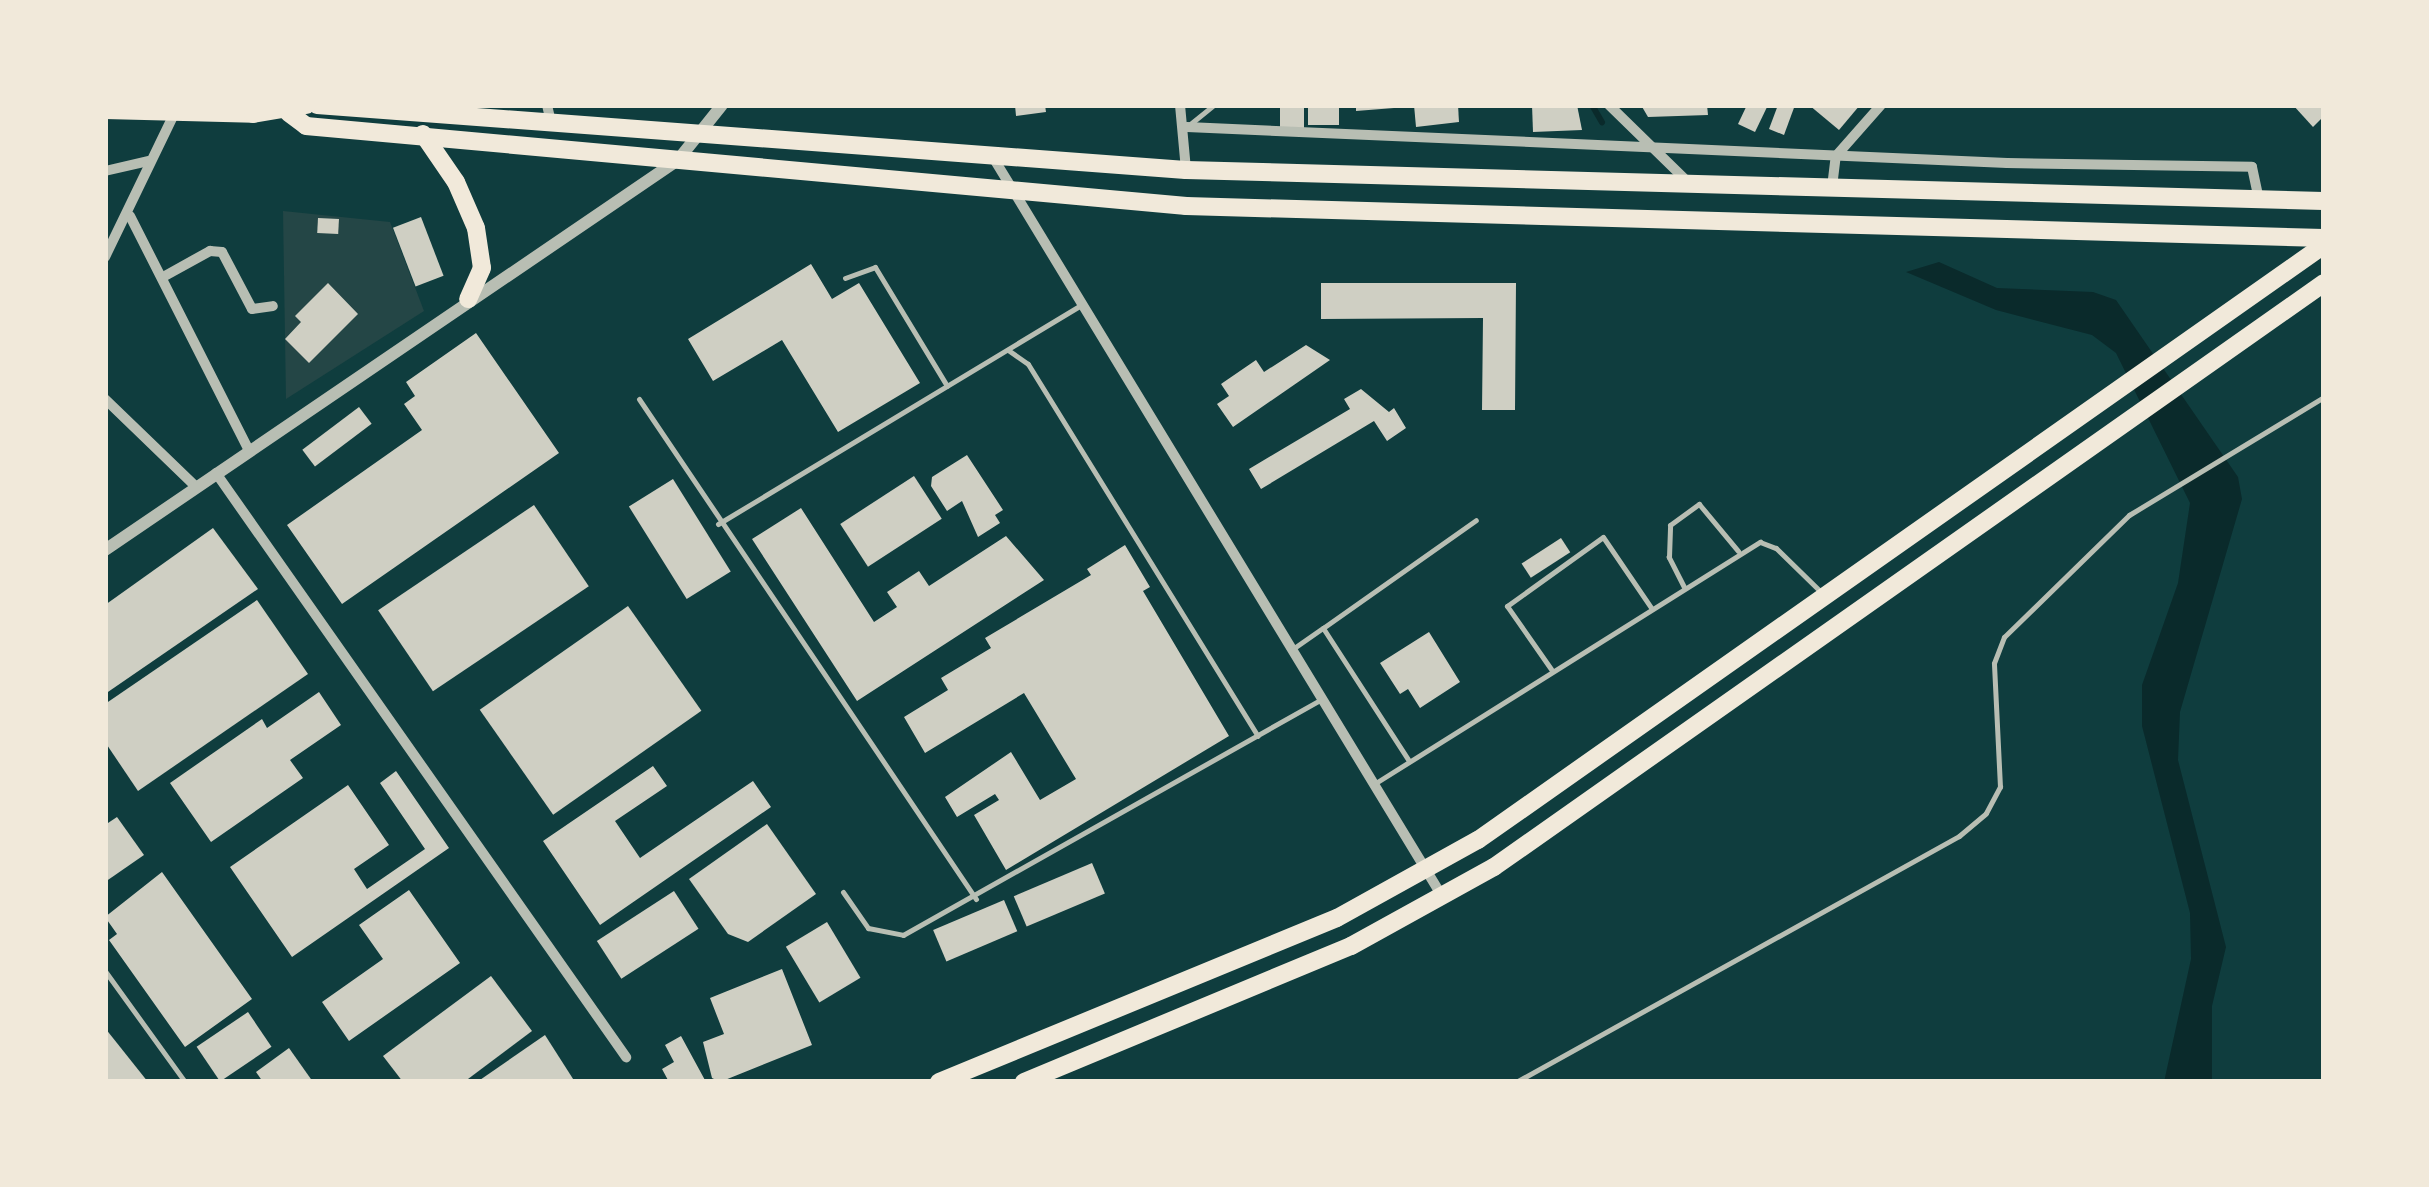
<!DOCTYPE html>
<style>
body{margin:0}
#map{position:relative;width:2429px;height:1187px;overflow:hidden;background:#0f3d3e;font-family:Manrope,sans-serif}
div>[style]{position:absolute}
.green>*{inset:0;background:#244646}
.water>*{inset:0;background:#0a2a2b}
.stream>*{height:6px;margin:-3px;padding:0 3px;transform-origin:3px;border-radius:3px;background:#0a2a2b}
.building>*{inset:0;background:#cfcfc3;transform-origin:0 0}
.service>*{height:5px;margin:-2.5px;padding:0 2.5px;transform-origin:2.5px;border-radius:2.5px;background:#b8beb3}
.minor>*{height:10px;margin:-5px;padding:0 5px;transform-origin:5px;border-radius:5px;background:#b8beb3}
.tertiary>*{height:12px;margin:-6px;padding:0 6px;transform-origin:6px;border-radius:6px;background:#b8beb3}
.primary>*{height:18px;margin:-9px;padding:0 9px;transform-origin:9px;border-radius:9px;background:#f1e9da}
.trunk>*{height:18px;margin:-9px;padding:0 9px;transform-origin:9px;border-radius:9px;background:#f1e9da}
span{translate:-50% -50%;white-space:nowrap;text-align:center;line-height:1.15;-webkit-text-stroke:10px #f1e9da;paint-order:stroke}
.frame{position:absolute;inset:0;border:108px solid #f1e9da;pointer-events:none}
</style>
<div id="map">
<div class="green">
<div style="clip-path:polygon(283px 211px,390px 222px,424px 311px,286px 399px)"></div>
</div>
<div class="water">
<div style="clip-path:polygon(1939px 262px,1997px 288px,2093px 292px,2116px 300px,2238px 477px,2242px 499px,2180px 712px,2178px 760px,2226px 947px,2212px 1006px,2212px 1082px,2164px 1082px,2191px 959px,2190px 913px,2142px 726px,2142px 685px,2178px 583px,2190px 503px,2116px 353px,2092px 335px,1996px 310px,1906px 272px)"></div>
</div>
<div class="stream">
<div style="left:1592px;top:105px;width:20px;rotate:60deg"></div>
</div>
<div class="building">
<div style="clip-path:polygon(1015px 105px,1045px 105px,1046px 112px,1016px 116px)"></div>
<div style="left:1280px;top:105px;width:24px;height:24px"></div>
<div style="left:1308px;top:105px;width:31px;height:20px"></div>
<div style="clip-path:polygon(1356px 105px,1394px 105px,1394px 108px,1356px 111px)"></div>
<div style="clip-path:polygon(1414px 105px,1458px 105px,1459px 122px,1416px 127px)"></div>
<div style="clip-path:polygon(1532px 105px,1577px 105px,1582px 130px,1533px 132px)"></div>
<div style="clip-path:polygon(1641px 105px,1707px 105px,1708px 115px,1648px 117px)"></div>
<div style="clip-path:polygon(1747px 105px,1768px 105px,1755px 132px,1738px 124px)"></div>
<div style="clip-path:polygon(1778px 105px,1795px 105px,1784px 135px,1769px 129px)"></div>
<div style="clip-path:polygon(1809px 105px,1860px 105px,1839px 130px)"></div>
<div style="clip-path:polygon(2293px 105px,2324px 105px,2324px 116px,2313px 127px)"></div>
<div style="left:421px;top:217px;width:63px;height:30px;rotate:69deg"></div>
<div style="left:318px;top:218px;width:21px;height:15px;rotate:3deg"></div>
<div style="clip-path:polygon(811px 264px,832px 299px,859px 283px,920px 383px,838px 432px,782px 340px,713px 381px,688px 339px)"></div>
<div style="clip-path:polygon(328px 283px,358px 314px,309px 363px,285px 339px,301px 322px,295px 316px)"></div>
<div style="clip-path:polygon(1321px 283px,1516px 283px,1515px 410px,1482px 410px,1483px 318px,1321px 319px)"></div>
<div style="clip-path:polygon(476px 333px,559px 453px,342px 604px,287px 525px,422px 430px,404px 404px,415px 396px,406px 382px)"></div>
<div style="clip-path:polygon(1306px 345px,1330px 360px,1233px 427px,1217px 404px,1229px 396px,1221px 384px,1256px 360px,1264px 372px)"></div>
<div style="clip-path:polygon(1361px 389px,1389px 412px,1394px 408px,1406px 428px,1387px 441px,1374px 421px,1261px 489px,1249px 469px,1350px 409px,1344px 399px)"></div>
<div style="left:359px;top:407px;width:21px;height:71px;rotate:53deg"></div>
<div style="clip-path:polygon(967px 455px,1003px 510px,995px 515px,1000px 523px,978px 537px,962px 501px,947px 511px,931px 486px,932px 477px)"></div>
<div style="left:914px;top:476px;width:51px;height:88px;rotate:57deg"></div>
<div style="left:673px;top:479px;width:109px;height:52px;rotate:58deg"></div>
<div style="left:534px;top:505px;width:98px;height:188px;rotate:56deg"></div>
<div style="clip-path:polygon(801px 508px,874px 622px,897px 607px,887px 592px,919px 571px,929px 586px,1006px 536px,1044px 580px,857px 701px,752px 539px)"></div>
<div style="clip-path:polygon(213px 528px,258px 589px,105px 694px,105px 605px)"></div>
<div style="left:1561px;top:538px;width:17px;height:47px;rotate:57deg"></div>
<div style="clip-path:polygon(1125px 545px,1150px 587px,1143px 591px,1229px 736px,1006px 870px,974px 815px,999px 800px,995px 794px,957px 817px,945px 797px,1011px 752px,1040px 800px,1076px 779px,1024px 693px,925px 753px,904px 717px,948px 690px,941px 678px,991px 648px,985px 638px,1091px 575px,1087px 569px)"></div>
<div style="clip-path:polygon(257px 600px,308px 674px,138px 791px,105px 742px,105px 704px)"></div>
<div style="left:628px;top:606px;width:128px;height:181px;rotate:55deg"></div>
<div style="clip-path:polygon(1429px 632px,1460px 682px,1420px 708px,1408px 689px,1400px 694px,1380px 663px)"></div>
<div style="clip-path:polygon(319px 692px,341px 725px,290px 760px,303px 778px,211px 842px,170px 783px,262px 719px,267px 728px)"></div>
<div style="clip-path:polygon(653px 766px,667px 786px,615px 821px,640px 858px,753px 781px,771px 807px,600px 925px,543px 841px)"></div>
<div style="clip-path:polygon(396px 771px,449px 848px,292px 957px,230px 867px,348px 785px,389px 845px,354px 869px,367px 889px,425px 849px,380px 783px)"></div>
<div style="clip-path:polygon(117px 817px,144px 855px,105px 882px,105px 825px)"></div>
<div style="clip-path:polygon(767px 824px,816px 894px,748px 942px,728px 934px,689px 879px)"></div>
<div style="left:1092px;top:863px;width:33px;height:85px;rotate:67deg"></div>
<div style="clip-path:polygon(162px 872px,252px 999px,185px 1047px,109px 940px,117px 934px,105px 917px)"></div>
<div style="clip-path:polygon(409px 890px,460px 963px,349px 1041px,322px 1002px,383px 959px,359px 925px)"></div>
<div style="left:674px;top:891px;width:45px;height:92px;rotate:57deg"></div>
<div style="left:1004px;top:900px;width:34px;height:77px;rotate:67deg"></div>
<div style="left:827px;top:922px;width:65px;height:48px;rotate:59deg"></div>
<div style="clip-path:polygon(782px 969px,812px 1045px,720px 1082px,712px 1078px,703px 1042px,724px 1034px,710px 998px)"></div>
<div style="clip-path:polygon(491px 976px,532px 1031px,464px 1082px,403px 1082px,383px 1056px)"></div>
<div style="left:248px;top:1012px;width:42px;height:62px;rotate:56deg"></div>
<div style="clip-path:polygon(105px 1028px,148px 1082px,105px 1082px)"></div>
<div style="clip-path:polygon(545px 1035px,575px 1082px,477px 1082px)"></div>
<div style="clip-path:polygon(681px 1036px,706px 1082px,669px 1082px,662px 1069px,674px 1062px,665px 1045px)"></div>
<div style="clip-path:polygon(289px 1048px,313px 1082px,263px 1082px,256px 1072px)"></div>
</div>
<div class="service">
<div style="left:1189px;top:125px;width:32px;rotate:-39deg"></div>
<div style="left:845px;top:278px;width:32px;rotate:-20deg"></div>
<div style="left:875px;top:267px;width:139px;rotate:58.8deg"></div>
<div style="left:1008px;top:350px;width:24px;rotate:35deg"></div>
<div style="left:1028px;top:364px;width:437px;rotate:58.3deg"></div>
<div style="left:639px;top:399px;width:603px;rotate:56.02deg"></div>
<div style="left:718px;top:524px;width:424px;rotate:-31.1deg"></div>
<div style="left:1684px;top:587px;width:34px;rotate:-117deg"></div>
<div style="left:1669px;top:557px;width:32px;rotate:-88deg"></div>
<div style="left:1670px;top:525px;width:36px;rotate:-36deg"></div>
<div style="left:1699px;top:504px;width:61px;rotate:50.3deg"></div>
<div style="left:1323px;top:628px;width:187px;rotate:-35.2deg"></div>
<div style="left:1294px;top:648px;width:35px;rotate:-35deg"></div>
<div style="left:1323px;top:628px;width:158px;rotate:57.1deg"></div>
<div style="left:1551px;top:669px;width:77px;rotate:-124.9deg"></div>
<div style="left:1507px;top:606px;width:118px;rotate:-35.7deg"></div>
<div style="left:1603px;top:537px;width:87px;rotate:55.8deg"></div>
<div style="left:1374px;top:784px;width:456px;rotate:-32.1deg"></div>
<div style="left:1760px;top:542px;width:17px;rotate:21deg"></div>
<div style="left:1776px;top:548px;width:64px;rotate:44.4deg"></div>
<div style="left:843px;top:892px;width:44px;rotate:55.2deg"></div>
<div style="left:868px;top:928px;width:36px;rotate:11deg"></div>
<div style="left:903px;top:935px;width:481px;rotate:-29.4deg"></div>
<div style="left:105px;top:971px;width:137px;rotate:54.2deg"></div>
<div style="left:1516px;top:1082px;width:507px;rotate:-29.04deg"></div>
<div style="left:1959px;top:836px;width:35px;rotate:-40deg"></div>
<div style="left:1986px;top:813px;width:30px;rotate:-62deg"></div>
<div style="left:2000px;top:787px;width:124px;rotate:-92.8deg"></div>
<div style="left:1994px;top:663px;width:28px;rotate:-69deg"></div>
<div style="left:2004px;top:637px;width:175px;rotate:-44.3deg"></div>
<div style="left:2129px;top:515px;width:228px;rotate:-31.2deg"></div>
</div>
<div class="minor">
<div style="left:547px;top:105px;width:13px;rotate:77deg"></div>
<div style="left:1180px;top:105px;width:65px;rotate:84.7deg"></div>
<div style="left:1609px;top:105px;width:112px;rotate:44.3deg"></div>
<div style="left:1187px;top:127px;width:821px;rotate:2.51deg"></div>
<div style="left:2007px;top:163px;width:245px;rotate:0.9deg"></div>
<div style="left:2252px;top:167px;width:33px;rotate:78deg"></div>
<div style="left:994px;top:159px;width:862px;rotate:58.71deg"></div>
<div style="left:105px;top:171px;width:44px;rotate:-13.1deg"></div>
<div style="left:1832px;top:187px;width:31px;rotate:-83deg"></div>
<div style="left:1836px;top:156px;width:68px;rotate:-48.6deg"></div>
<div style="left:130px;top:216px;width:263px;rotate:63.1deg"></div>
<div style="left:105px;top:257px;width:161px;rotate:-64.2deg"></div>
<div style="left:163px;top:277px;width:54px;rotate:-29deg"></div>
<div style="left:210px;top:251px;width:12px;rotate:5deg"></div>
<div style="left:222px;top:252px;width:64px;rotate:62.2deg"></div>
<div style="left:252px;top:309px;width:21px;rotate:-8deg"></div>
<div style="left:105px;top:399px;width:127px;rotate:44deg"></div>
<div style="left:216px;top:473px;width:714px;rotate:54.93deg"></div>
</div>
<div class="tertiary">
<div style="left:105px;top:550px;width:693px;rotate:-34.24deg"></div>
<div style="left:678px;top:160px;width:70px;rotate:-51.3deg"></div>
</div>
<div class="primary">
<div style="left:317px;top:105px;width:871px;rotate:4.28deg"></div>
<div style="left:1186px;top:170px;width:1138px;rotate:1.56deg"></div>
<div style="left:105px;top:110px;width:148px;rotate:1.5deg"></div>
<div style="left:253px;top:114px;width:54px;rotate:-9.6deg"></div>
<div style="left:289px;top:113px;width:21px;rotate:37deg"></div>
<div style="left:306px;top:126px;width:884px;rotate:5.19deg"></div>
<div style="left:1186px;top:206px;width:1138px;rotate:1.61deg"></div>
<div style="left:423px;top:134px;width:58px;rotate:55.5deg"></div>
<div style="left:456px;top:182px;width:50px;rotate:66.5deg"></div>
<div style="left:476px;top:228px;width:40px;rotate:81.5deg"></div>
<div style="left:482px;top:268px;width:34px;rotate:114deg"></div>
</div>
<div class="trunk">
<div style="left:939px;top:1082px;width:430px;rotate:-22.4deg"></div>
<div style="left:1337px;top:918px;width:161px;rotate:-29deg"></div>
<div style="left:1478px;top:840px;width:1034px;rotate:-35.12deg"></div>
<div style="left:1024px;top:1082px;width:354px;rotate:-22.6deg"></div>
<div style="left:1351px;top:946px;width:163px;rotate:-28.9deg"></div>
<div style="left:1494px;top:867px;width:1015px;rotate:-35.13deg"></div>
</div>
<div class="frame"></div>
</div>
